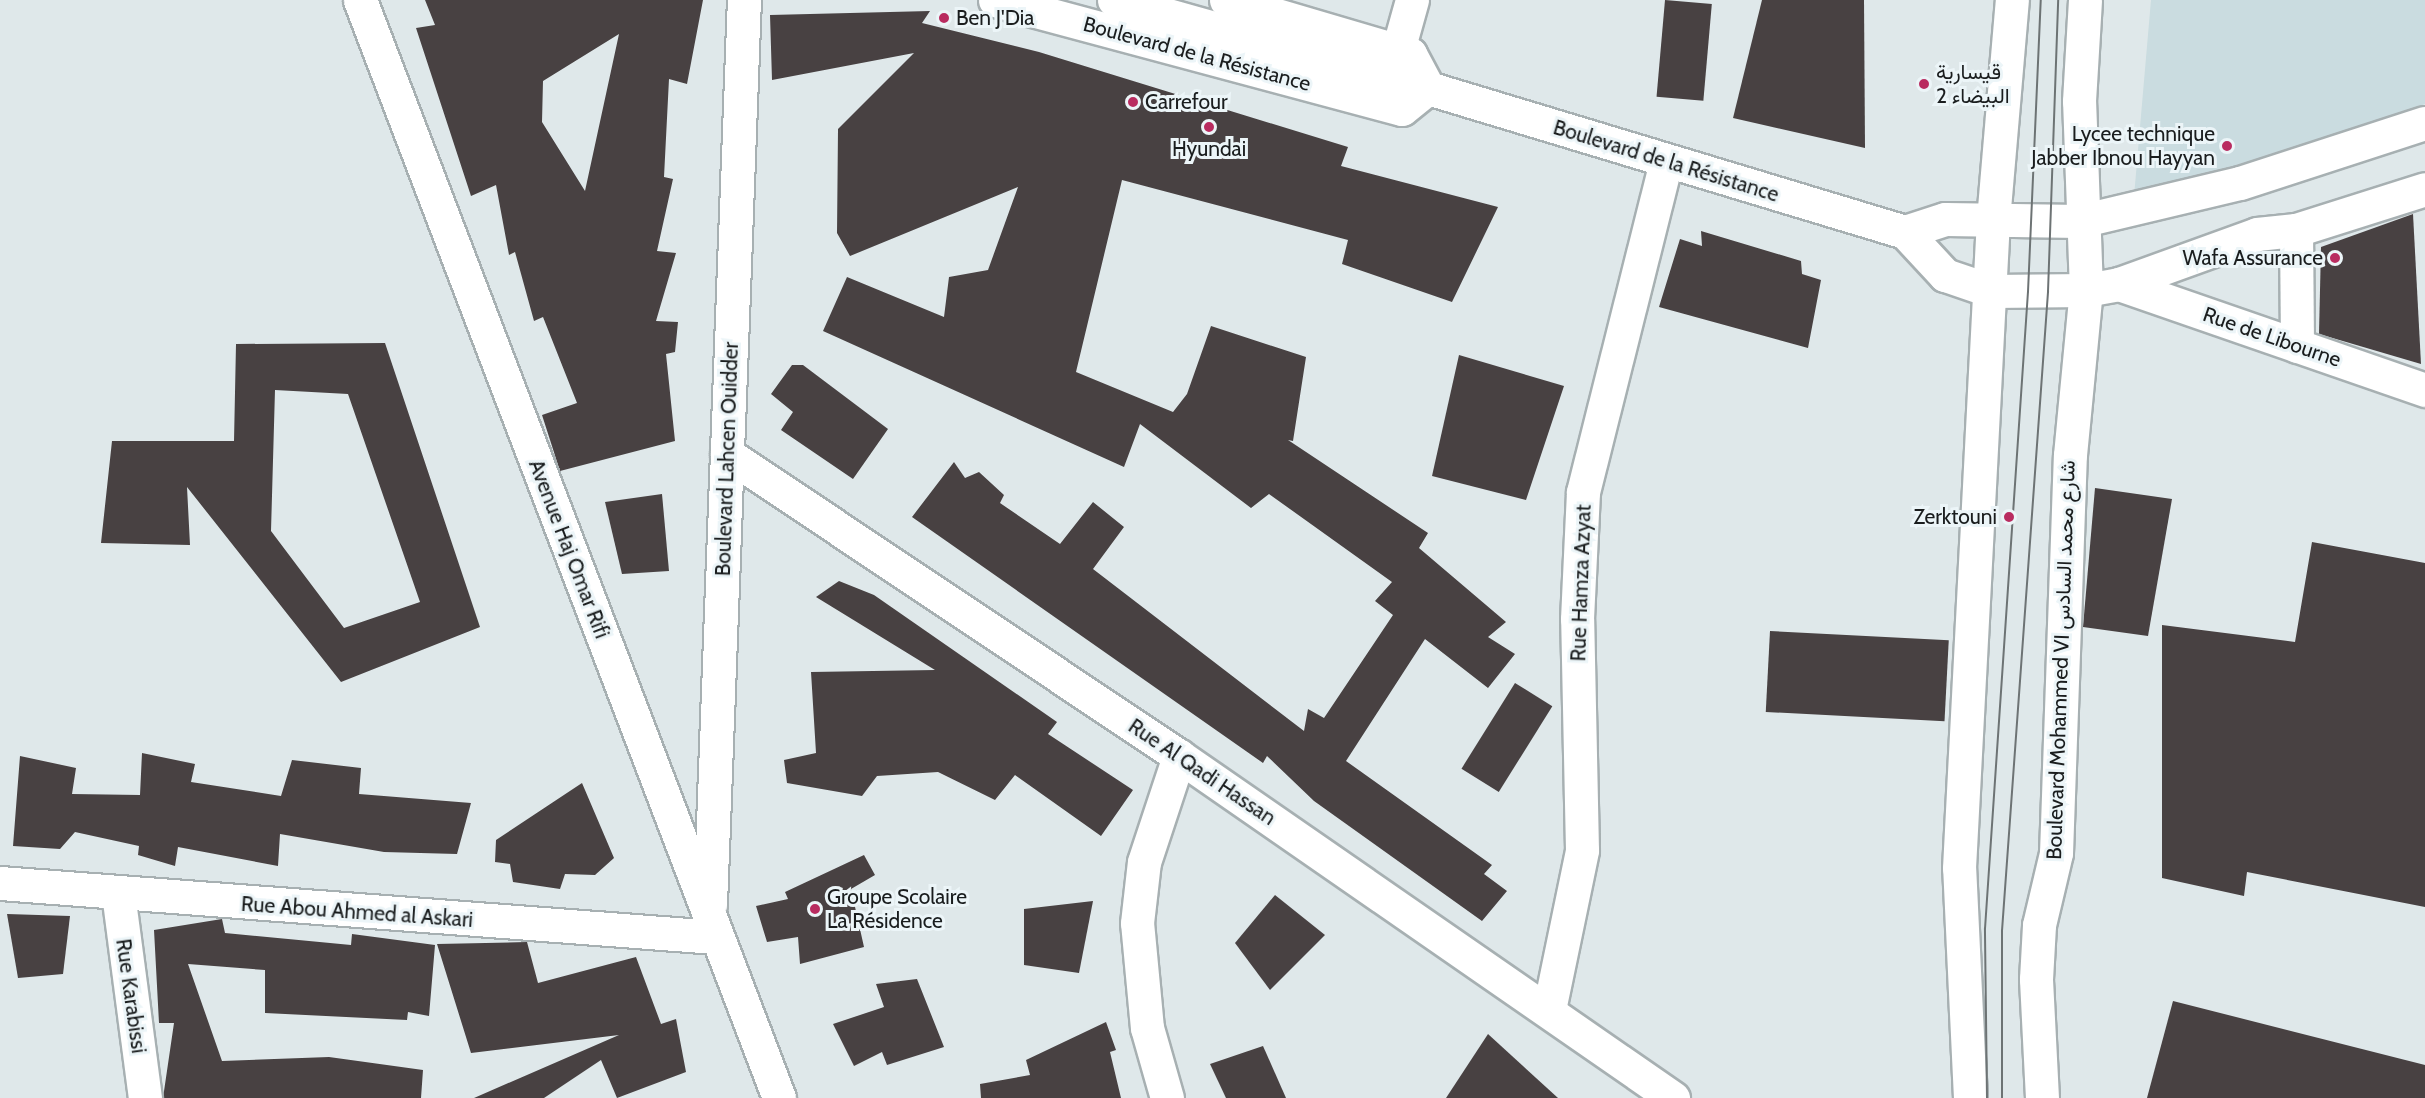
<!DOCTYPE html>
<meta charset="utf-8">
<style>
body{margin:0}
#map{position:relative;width:2425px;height:1098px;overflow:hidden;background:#dfe8ea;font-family:Cabin,Vazirmatn,sans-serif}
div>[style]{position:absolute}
.built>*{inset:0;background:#cadce0}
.building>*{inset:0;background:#484142;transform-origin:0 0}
.roads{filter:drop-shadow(2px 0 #a7b0b2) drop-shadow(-2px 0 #a7b0b2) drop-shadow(0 2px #a7b0b2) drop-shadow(0 -2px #a7b0b2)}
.minor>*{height:33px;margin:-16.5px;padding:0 16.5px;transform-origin:16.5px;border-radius:16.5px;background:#fff}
.major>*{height:33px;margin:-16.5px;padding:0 16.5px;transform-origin:16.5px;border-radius:16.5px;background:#fff}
.tram>*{height:1.5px;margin:-0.75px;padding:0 0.75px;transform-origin:0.75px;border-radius:0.75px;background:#6d7374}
.dots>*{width:16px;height:16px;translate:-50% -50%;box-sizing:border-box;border:3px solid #ecf5f8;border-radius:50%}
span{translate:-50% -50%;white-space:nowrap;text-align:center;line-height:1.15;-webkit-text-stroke:6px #ecf5f8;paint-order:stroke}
.poi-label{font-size:21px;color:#1a1d1e}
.left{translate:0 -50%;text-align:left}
.right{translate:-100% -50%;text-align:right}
.street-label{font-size:21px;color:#1a1d1e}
</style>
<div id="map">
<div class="built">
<div style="clip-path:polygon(2151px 0,2425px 0,2425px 104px,2207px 189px,2133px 208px)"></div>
</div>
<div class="building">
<div style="clip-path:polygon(evenodd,425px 0,703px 0,687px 84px,669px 79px,664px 177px,673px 179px,657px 251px,676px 253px,656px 321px,678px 322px,675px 352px,666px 354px,675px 441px,560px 471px,542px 415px,577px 403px,543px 317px,534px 321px,515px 252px,509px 255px,496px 185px,471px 196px,416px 28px,435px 25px,425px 0,619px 34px,585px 191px,542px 122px,543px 81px,619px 34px)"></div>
<div style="left:1665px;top:0;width:47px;height:97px;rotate:5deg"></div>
<div style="clip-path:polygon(1762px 0,1864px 0,1865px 148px,1733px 118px)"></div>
<div style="clip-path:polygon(930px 11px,922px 23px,1039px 52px,1348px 147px,1341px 166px,1498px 207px,1452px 302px,1342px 264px,1348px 240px,1122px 180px,1076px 372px,1173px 412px,1187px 394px,1211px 326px,1306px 357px,1293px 441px,1288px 440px,1428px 533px,1419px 548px,1506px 622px,1488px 637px,1515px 654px,1488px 688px,1425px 639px,1346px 761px,1492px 865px,1484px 874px,1507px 891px,1482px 921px,1314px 801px,1267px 756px,1263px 763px,912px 517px,954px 462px,965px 478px,979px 472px,1004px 495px,1000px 503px,1060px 544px,1093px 502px,1124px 527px,1093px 569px,1304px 731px,1308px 709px,1324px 718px,1393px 615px,1375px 601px,1392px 582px,1269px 494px,1251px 508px,1140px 424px,1124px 467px,823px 331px,847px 277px,944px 317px,949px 277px,988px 270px,1018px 187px,850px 256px,837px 233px,838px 129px,914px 53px,772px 80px,770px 15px)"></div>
<div style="clip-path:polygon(2413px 214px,2421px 364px,2319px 334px,2321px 247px)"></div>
<div style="clip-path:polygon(1701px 231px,1801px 261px,1802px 274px,1821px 280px,1808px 348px,1659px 307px,1680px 239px,1702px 246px)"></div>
<div style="clip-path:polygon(evenodd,385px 343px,480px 627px,341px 682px,187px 487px,190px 545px,101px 543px,112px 441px,234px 441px,236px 344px,385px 343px,275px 390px,348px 394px,420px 602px,344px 628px,271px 531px,275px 390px)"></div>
<div style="clip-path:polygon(1459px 355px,1564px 386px,1526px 500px,1432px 476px)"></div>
<div style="clip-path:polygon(792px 365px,803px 365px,888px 429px,853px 479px,781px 430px,793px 412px,771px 394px)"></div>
<div style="clip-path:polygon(2095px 488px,2172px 499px,2148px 636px,2083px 627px)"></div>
<div style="clip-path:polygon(662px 494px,669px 571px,622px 574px,605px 502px)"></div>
<div style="clip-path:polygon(2312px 542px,2425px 563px,2425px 907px,2247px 872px,2244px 896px,2162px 878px,2162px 625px,2295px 642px)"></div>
<div style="clip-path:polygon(839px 581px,874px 595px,1057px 722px,1048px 734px,1133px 790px,1101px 836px,1015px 775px,995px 800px,938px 772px,877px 776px,862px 796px,787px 783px,784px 760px,816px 753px,811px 672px,935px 670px,816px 597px)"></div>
<div style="left:1770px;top:631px;width:179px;height:81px;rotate:3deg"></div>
<div style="left:1515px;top:683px;width:44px;height:101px;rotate:32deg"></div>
<div style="clip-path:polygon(142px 753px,195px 764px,191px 782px,281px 796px,292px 760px,361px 768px,359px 794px,471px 803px,457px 854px,384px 852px,280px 834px,278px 866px,178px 847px,175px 866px,138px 855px,139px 846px,75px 832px,60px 849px,13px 846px,20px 756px,76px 768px,72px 794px,140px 795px)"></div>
<div style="clip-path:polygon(582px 783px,614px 858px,595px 875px,565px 874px,560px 889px,513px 882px,510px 864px,495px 862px,496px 840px)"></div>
<div style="clip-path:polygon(864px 855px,875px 875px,851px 889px,864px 947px,800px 964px,798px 937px,767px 942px,756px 906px,788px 899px,785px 892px)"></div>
<div style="clip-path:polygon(1275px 895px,1325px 935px,1270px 990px,1235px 943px)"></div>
<div style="clip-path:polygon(1093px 901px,1079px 973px,1024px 965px,1024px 909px)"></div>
<div style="clip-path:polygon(7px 914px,70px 916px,63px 974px,18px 978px)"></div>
<div style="clip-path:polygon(222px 919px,225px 933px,351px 945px,352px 934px,435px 945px,429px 1016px,408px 1012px,407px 1020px,265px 1013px,265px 970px,188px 964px,222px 1061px,329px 1057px,423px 1070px,421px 1098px,163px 1098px,174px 1023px,159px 1023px,154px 930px)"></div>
<div style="clip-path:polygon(527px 942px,538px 983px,636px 957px,661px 1024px,676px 1019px,686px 1072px,617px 1098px,601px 1060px,544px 1098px,474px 1098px,619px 1035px,471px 1053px,437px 944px)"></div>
<div style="clip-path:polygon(917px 979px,944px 1047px,887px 1065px,882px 1052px,854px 1066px,833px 1024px,884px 1007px,876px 984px)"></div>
<div style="clip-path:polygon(2173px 1001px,2425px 1065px,2425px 1098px,2147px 1098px)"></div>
<div style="clip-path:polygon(1106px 1022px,1116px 1050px,1110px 1052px,1121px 1098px,981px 1098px,980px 1084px,1030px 1075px,1026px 1060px)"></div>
<div style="clip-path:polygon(1488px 1034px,1558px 1098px,1446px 1098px)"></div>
<div style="clip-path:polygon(1263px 1046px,1286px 1098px,1226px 1098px,1210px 1064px)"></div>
</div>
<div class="roads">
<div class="minor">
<div style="left:360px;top:0;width:1175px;rotate:69.11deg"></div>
<div style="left:1398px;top:50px;width:52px;rotate:-74.4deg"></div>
<div style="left:2296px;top:230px;width:116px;rotate:89.5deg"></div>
<div style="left:727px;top:454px;width:544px;rotate:33.75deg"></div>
<div style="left:1179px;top:756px;width:601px;rotate:34.7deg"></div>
<div style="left:0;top:883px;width:717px;rotate:4.32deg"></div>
<div style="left:118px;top:893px;width:207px;rotate:82.5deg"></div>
<div style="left:710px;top:904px;width:905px;rotate:-87.85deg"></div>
<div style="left:1549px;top:1010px;width:163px;rotate:-78.3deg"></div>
<div style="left:1582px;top:850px;width:231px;rotate:-91.2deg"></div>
<div style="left:1577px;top:619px;width:127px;rotate:-87.3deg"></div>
<div style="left:1583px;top:492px;width:340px;rotate:-75.9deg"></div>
<div style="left:1167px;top:1098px;width:73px;rotate:-105.9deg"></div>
<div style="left:1147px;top:1028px;width:105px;rotate:-95.4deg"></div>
<div style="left:1137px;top:923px;width:61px;rotate:-83.5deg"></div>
<div style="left:1144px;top:862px;width:112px;rotate:-71.7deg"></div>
</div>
<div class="major">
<div style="left:995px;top:0;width:421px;rotate:15deg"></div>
<div style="left:1402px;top:109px;width:33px;rotate:-39deg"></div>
<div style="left:1114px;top:0;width:326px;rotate:15.7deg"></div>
<div style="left:1428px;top:88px;width:498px;rotate:16.8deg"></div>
<div style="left:1905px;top:232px;width:59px;rotate:47.1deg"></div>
<div style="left:1945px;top:275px;width:50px;rotate:18.8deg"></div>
<div style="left:1992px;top:291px;width:94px;rotate:-0.6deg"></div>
<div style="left:2086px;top:290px;width:34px;rotate:-10deg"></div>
<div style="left:2119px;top:284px;width:147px;rotate:-19.9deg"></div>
<div style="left:2257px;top:234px;width:39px;rotate:-6deg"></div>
<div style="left:2296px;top:230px;width:135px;rotate:-17.6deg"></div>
<div style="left:1226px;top:0;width:192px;rotate:16.4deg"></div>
<div style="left:1410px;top:54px;width:38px;rotate:62deg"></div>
<div style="left:1905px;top:232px;width:42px;rotate:-18deg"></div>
<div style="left:1945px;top:219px;width:135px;rotate:0.8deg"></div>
<div style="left:2080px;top:221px;width:164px;rotate:-13.4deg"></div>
<div style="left:2240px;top:183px;width:194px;rotate:-18deg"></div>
<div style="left:2119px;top:284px;width:324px;rotate:19.1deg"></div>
<div style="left:1970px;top:1098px;width:230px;rotate:-92.7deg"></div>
<div style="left:1959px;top:868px;width:649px;rotate:-87deg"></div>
<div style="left:1993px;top:220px;width:221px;rotate:-85.1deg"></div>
<div style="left:2042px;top:1098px;width:119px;rotate:-92.9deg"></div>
<div style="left:2036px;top:979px;width:54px;rotate:-86.8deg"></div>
<div style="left:2039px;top:925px;width:74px;rotate:-76.7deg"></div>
<div style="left:2056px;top:853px;width:398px;rotate:-88deg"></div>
<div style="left:2070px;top:455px;width:166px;rotate:-84.5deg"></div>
<div style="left:2086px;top:290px;width:189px;rotate:-92.1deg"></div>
<div style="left:2079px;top:101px;width:101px;rotate:-86.6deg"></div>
</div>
</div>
<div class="tram">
<div style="left:1987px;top:1098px;width:169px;rotate:-90.7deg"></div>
<div style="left:1985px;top:929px;width:638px;rotate:-86.14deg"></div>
<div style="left:2028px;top:292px;width:292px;rotate:-87.5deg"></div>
<div style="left:2002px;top:1098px;width:167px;rotate:-90deg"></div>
<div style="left:2002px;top:931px;width:641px;rotate:-85.88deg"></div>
<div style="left:2048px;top:292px;width:292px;rotate:-88deg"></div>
</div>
<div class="dots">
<div style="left:944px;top:18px;background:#b92c60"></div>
<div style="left:1924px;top:84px;background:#b92c60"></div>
<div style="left:1133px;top:102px;background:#b92c60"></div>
<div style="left:1209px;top:127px;background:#b92c60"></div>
<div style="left:2227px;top:146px;background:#b92c60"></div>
<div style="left:2335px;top:258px;background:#b92c60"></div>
<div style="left:2009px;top:517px;background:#b92c60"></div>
<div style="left:815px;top:909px;background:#b92c60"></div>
</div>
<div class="poi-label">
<span class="left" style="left:956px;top:18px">Ben J'Dia</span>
<span class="left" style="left:1936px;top:84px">قيسارية<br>البيضاء 2</span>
<span class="left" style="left:1145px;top:102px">Carrefour</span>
<span class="right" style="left:2215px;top:146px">Lycee technique<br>Jabber Ibnou Hayyan</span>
<span style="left:1209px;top:149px">Hyundai</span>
<span class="right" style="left:2323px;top:258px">Wafa Assurance</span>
<span class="right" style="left:1997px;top:517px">Zerktouni</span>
<span class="left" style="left:827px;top:909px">Groupe Scolaire<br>La Résidence</span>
</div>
<div class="street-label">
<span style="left:1197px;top:54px;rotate:15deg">Boulevard de la Résistance</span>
<span style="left:1666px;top:161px;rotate:17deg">Boulevard de la Résistance</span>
<span style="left:2272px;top:337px;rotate:19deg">Rue de Libourne</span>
<span style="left:727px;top:459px;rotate:-88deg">Boulevard Lahcen Ouidder</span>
<span style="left:569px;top:549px;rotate:69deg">Avenue Haj Omar Rifi</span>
<span style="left:1581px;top:583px;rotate:-88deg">Rue Hamza Azyat</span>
<span style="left:2061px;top:660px;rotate:-88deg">Boulevard Mohammed VI شارع محمد السادس</span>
<span style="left:1202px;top:772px;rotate:34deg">Rue Al Qadi Hassan</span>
<span style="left:357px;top:912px;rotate:4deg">Rue Abou Ahmed al Askari</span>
<span style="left:131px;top:996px;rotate:82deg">Rue Karabissi</span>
</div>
</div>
